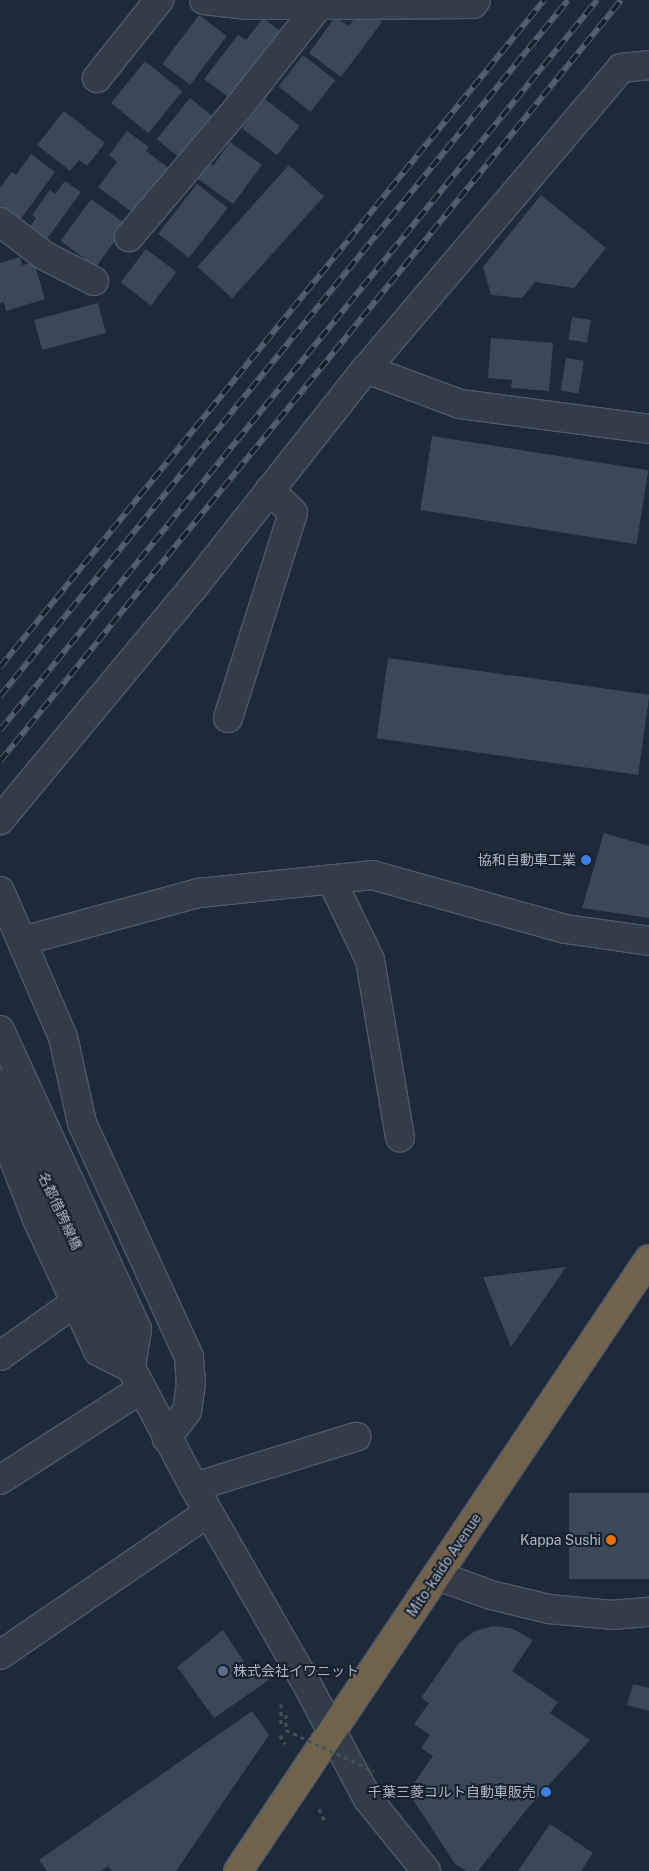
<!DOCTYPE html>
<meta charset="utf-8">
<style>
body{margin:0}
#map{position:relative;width:649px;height:1871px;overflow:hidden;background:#1e2a39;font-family:"Public Sans","Noto Sans JP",sans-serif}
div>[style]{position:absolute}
.building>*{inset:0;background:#3a485a;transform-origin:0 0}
.path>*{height:3px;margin-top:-1.5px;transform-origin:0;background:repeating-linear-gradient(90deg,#3e5558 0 4px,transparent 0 8px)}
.roads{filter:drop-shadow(1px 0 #4f5a68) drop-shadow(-1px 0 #4f5a68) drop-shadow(0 1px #4f5a68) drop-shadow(0 -1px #4f5a68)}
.minor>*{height:28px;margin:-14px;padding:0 14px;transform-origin:14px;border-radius:14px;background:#323c4a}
.highway>*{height:28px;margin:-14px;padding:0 14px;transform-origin:14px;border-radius:14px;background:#71624e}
.rail>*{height:5.5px;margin-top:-2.75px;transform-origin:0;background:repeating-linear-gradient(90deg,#17212e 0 11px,#536071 0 22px);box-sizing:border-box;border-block:1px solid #536071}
.path-bridge>*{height:3px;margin-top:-1.5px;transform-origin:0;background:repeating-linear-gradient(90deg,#3e5558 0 4px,transparent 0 8px)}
.dots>*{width:14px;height:14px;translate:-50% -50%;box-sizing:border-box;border:2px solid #17212e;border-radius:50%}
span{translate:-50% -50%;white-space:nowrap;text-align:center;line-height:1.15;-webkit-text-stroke:4px #17212e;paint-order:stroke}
.poi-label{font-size:14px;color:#acb7c7}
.right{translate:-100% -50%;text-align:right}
.left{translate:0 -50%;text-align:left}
.street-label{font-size:14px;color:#acb7c7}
</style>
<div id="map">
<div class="building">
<div style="clip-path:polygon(363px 7px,382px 22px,341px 77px,309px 53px,335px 17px,349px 26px)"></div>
<div style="left:199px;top:15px;width:35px;height:61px;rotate:37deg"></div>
<div style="clip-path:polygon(263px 18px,283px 33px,231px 99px,204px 79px,238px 35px,246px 40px)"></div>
<div style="left:303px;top:55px;width:41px;height:40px;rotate:38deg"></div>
<div style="left:145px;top:61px;width:48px;height:54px;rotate:39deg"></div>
<div style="left:190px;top:98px;width:35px;height:53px;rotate:39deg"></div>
<div style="left:265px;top:99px;width:44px;height:37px;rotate:38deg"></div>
<div style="clip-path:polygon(64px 111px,105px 143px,87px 166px,79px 160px,70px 171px,37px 145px)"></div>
<div style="clip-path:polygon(127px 131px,149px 147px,146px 151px,170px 169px,136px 215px,98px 187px,117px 162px,109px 155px)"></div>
<div style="clip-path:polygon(230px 142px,262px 165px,233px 204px,194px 176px,206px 160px,213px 166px)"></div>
<div style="clip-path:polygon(31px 154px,55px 172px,20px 220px,0 206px,0 188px,12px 172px,16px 175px)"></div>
<div style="left:289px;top:165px;width:47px;height:137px;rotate:42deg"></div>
<div style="clip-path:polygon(65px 181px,81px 192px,44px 243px,27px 231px,36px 218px,32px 215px,50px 190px,55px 194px)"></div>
<div style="left:197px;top:184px;width:39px;height:63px;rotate:38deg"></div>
<div style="clip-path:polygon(541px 195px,606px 248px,574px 288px,535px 282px,522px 298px,491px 295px,483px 267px)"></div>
<div style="left:91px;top:199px;width:44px;height:52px;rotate:36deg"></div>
<div style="left:146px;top:249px;width:38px;height:42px;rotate:37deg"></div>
<div style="clip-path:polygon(20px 257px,22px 265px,34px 262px,45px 299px,6px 311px,4px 302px,0 303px,0 263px)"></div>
<div style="left:98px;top:303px;width:31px;height:66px;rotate:75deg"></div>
<div style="left:572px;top:317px;width:19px;height:23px;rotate:9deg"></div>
<div style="clip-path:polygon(491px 338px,553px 343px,549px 391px,511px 388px,512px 380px,488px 378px)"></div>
<div style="left:566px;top:358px;width:18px;height:33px;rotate:9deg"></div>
<div style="left:432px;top:436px;width:219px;height:75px;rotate:9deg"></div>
<div style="left:388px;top:658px;width:264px;height:81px;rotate:8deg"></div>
<div style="clip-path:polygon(604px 833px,649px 846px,649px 918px,582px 908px)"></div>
<div style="clip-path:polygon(566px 1267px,511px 1347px,483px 1277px)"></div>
<div style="left:649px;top:1493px;width:86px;height:80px;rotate:90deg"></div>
<div style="clip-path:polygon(493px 1626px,511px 1628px,533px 1640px,512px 1671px,558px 1702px,550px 1713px,590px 1740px,527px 1809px,478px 1871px,466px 1871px,455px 1864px,408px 1792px,433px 1756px,421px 1748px,430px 1735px,414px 1724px,429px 1703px,421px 1698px,459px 1643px,475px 1631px)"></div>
<div style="clip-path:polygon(223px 1630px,256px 1680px,266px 1675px,269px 1680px,214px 1718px,177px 1667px)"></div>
<div style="clip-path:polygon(633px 1684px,649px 1688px,649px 1711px,627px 1705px)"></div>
<div style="clip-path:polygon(252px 1711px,269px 1735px,176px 1871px,112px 1871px,108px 1866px,101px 1871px,47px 1871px,39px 1860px)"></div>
<div style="clip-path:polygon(550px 1824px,593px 1853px,581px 1871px,518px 1871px)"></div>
</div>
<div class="path">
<div style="left:281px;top:1704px;width:22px;rotate:90deg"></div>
<div style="left:286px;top:1715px;width:15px;rotate:90deg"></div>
<div style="left:280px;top:1735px;width:10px;rotate:61deg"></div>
<div style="left:319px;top:1809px;width:14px;rotate:65deg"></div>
</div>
<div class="roads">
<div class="minor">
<div style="left:204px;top:0;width:44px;rotate:6.5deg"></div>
<div style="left:248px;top:5px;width:71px"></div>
<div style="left:319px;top:5px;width:154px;rotate:-0.4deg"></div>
<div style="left:473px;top:4px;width:5px;rotate:-53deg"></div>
<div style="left:97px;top:78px;width:100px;rotate:-51.5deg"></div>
<div style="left:0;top:222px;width:56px;rotate:37.1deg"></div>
<div style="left:45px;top:256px;width:55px;rotate:27deg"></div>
<div style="left:129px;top:237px;width:169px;rotate:-49.8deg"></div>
<div style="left:238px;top:108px;width:131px;rotate:-51.8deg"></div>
<div style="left:366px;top:369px;width:100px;rotate:20.4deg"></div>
<div style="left:460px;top:404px;width:191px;rotate:7.5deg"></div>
<div style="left:228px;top:718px;width:215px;rotate:-72.4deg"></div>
<div style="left:293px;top:513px;width:33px;rotate:-135deg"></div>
<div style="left:0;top:820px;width:300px;rotate:-50.3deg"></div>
<div style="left:192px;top:589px;width:280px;rotate:-51.7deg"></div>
<div style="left:366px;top:369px;width:394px;rotate:-49.7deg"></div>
<div style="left:621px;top:68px;width:28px;rotate:-6deg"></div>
<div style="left:331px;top:879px;width:90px;rotate:64.3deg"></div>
<div style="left:370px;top:960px;width:180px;rotate:80.4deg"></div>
<div style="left:0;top:891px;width:159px;rotate:66.7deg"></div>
<div style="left:63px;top:1037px;width:88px;rotate:77.5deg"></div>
<div style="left:82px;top:1123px;width:257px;rotate:65.4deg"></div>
<div style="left:189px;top:1357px;width:26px;rotate:86deg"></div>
<div style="left:191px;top:1383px;width:28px;rotate:98deg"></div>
<div style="left:187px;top:1411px;width:34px;rotate:127deg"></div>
<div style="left:22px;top:941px;width:183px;rotate:-15.2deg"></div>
<div style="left:199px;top:893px;width:174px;rotate:-5.9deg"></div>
<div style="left:372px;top:875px;width:201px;rotate:15.6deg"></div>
<div style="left:566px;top:929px;width:84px;rotate:8.2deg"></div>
<div style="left:0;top:1030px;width:329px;rotate:65.4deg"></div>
<div style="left:137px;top:1329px;width:39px;rotate:99deg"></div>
<div style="left:131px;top:1368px;width:37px;rotate:-153deg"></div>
<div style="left:98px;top:1351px;width:145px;rotate:-114.8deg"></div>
<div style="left:37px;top:1219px;width:102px;rotate:-111.3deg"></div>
<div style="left:0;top:1084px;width:281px;rotate:64.7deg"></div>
<div style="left:120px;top:1338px;width:32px;rotate:70deg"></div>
<div style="left:131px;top:1368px;width:135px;rotate:62.1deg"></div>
<div style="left:194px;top:1487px;width:219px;rotate:60.2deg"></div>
<div style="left:303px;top:1677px;width:138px;rotate:62deg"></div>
<div style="left:368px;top:1799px;width:92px;rotate:51.1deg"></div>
<div style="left:0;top:1356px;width:95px;rotate:-35.5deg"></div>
<div style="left:0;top:1480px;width:168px;rotate:-32.8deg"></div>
<div style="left:194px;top:1487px;width:170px;rotate:-17.2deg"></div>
<div style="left:438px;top:1576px;width:56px;rotate:19.7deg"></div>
<div style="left:491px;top:1595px;width:60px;rotate:13.6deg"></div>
<div style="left:549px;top:1609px;width:63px;rotate:5.4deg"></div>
<div style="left:612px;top:1615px;width:37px;rotate:-5deg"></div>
<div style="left:0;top:1655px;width:251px;rotate:-34.4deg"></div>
</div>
<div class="highway">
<div style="left:238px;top:1871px;width:737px;rotate:-56.12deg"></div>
</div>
</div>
<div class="rail">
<div style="left:0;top:667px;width:861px;rotate:-50.8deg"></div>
<div style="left:0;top:696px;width:898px;rotate:-50.78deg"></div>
<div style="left:0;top:730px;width:943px;rotate:-50.72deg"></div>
<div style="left:0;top:761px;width:982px;rotate:-50.78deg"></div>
</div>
<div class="path-bridge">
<div style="left:286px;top:1730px;width:97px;rotate:25deg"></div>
</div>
<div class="dots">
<div style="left:586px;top:860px;background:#3f7fe0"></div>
<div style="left:611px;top:1540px;background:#e8710a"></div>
<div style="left:223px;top:1671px;background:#5c6f8a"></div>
<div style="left:546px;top:1792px;background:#3f7fe0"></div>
</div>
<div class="poi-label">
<span class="right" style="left:576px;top:860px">協和自動車工業</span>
<span class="right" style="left:601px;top:1540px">Kappa Sushi</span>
<span class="left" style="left:233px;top:1671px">株式会社イワニット</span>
<span class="right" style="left:536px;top:1792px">千葉三菱コルト自動車販売</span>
</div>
<div class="street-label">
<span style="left:60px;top:1211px;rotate:65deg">名都借跨線橋</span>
<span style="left:444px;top:1565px;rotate:-56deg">Mito-kaido Avenue</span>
</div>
</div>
